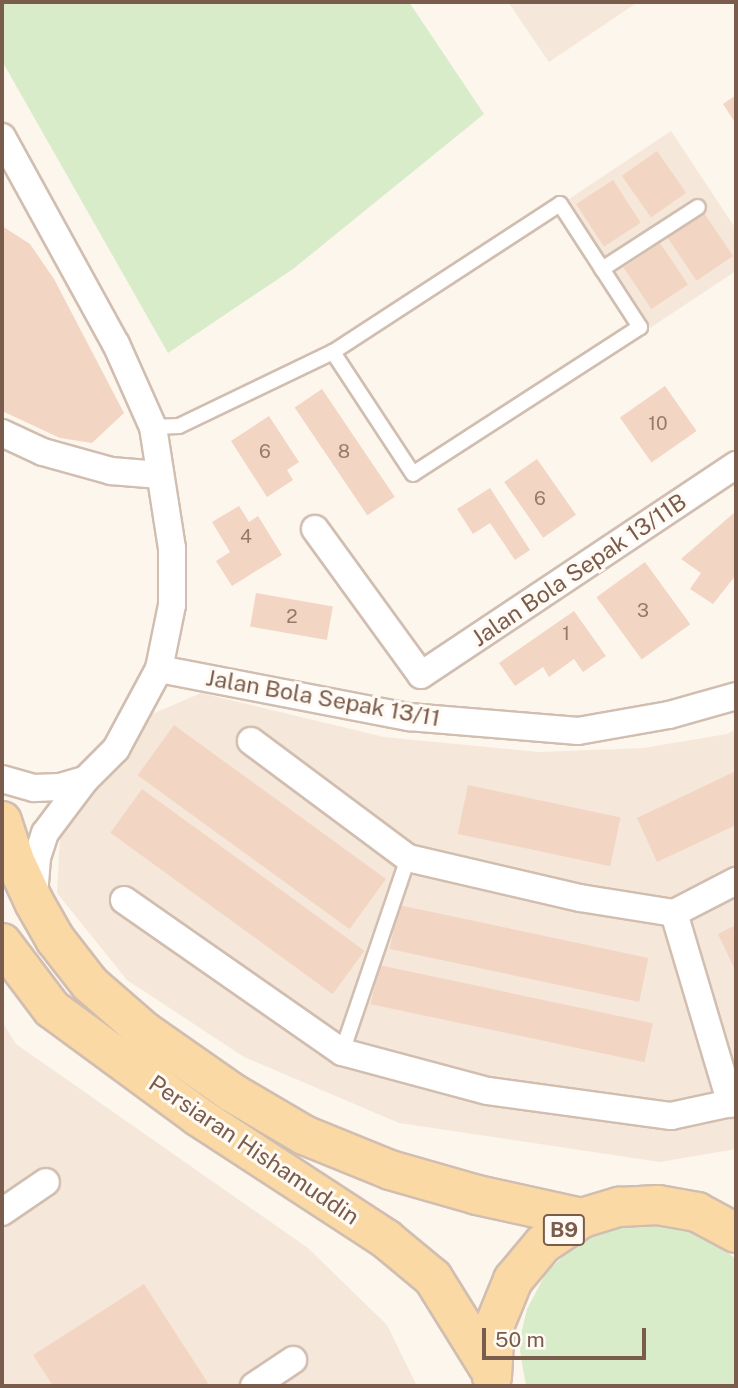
<!DOCTYPE html>
<style>
body{margin:0}
#map{position:relative;width:738px;height:1388px;overflow:hidden;background:#fdf6ec;font-family:"Public Sans",sans-serif}
div>[style]{position:absolute}
.residential>*{inset:0;background:#f5e8da}
.green>*{inset:0;background:#d8ecc9}
.building>*{inset:0;background:#f3d5c3;transform-origin:0 0}
.roads{filter:drop-shadow(2px 0 #d1beb0) drop-shadow(-2px 0 #d1beb0) drop-shadow(0 2px #d1beb0) drop-shadow(0 -2px #d1beb0)}
.lane>*{height:14px;margin:-7px;padding:0 7px;transform-origin:7px;border-radius:7px;background:#fff}
.street>*{height:26px;margin:-13px;padding:0 13px;transform-origin:13px;border-radius:13px;background:#fff}
.primary>*{height:38px;margin:-19px;padding:0 19px;transform-origin:19px;border-radius:19px;background:#fbd9a5}
span{translate:-50% -50%;white-space:nowrap;text-align:center;line-height:1.15;-webkit-text-stroke:6px #fffaf3;paint-order:stroke}
.number-label{font-size:19px;color:#987a6a}
.number-label span{-webkit-text-stroke-width:0}
.shield-label span{padding:2px 5px;background:#fffaf3;border:2px solid;border-radius:5px;-webkit-text-stroke-width:0}
.shield-label{font-size:21px;color:#7a5c4d;font-weight:700}
.street-label{font-size:23px;color:#7a5c4d}
.frame{position:absolute;inset:0;border:4px solid #7a5c4d;pointer-events:none}
.scale{position:absolute;left:482px;top:1328px;width:164px;height:32px;box-sizing:border-box;border:4px solid #7a5c4d;border-top:0;padding-left:9px;font-size:21px;line-height:24px;white-space:nowrap;color:#7a5c4d;-webkit-text-stroke:5px #fffaf3;paint-order:stroke}
</style>
<div id="map">
<div class="residential">
<div style="clip-path:polygon(508px 2px,638px 2px,549px 62px)"></div>
<div style="clip-path:polygon(671px 131px,736px 229px,736px 271px,650px 328px,566px 201px)"></div>
<div style="clip-path:polygon(201px 693px,384px 737px,539px 752px,643px 748px,727px 734px,736px 729px,736px 1149px,660px 1162px,399px 1123px,244px 1057px,127px 980px,57px 893px,60px 838px,152px 714px)"></div>
<div style="clip-path:polygon(2px 1021px,16px 1044px,308px 1248px,387px 1325px,417px 1386px,2px 1386px)"></div>
</div>
<div class="green">
<div style="clip-path:polygon(2px 2px,409px 2px,484px 114px,293px 269px,168px 353px,2px 61px)"></div>
<div style="clip-path:polygon(633px 1223px,653px 1223px,693px 1231px,712px 1240px,736px 1259px,736px 1386px,526px 1386px,520px 1351px,522px 1330px,527px 1309px,546px 1273px,575px 1245px,613px 1228px)"></div>
</div>
<div class="building">
<div style="clip-path:polygon(736px 95px,736px 124px,723px 104px)"></div>
<div style="left:657px;top:151px;width:51px;height:43px;rotate:55deg"></div>
<div style="left:613px;top:180px;width:51px;height:44px;rotate:57deg"></div>
<div style="left:704px;top:213px;width:52px;height:44px;rotate:56deg"></div>
<div style="clip-path:polygon(2px 226px,30px 244px,54px 279px,124px 413px,92px 443px,60px 438px,2px 411px)"></div>
<div style="left:660px;top:243px;width:50px;height:44px;rotate:56deg"></div>
<div style="left:665px;top:386px;width:55px;height:55px;rotate:55deg"></div>
<div style="left:322px;top:389px;width:130px;height:33px;rotate:56deg"></div>
<div style="clip-path:polygon(269px 416px,299px 462px,287px 470px,293px 480px,267px 497px,231px 441px)"></div>
<div style="left:537px;top:459px;width:68px;height:40px;rotate:55deg"></div>
<div style="clip-path:polygon(490px 488px,530px 550px,515px 560px,490px 523px,473px 534px,457px 509px)"></div>
<div style="clip-path:polygon(239px 506px,249px 522px,258px 516px,282px 555px,232px 586px,216px 561px,230px 552px,212px 522px)"></div>
<div style="clip-path:polygon(736px 511px,736px 575px,713px 604px,690px 589px,701px 573px,681px 559px)"></div>
<div style="left:645px;top:562px;width:77px;height:60px;rotate:54deg"></div>
<div style="left:256px;top:593px;width:78px;height:34px;rotate:10deg"></div>
<div style="clip-path:polygon(574px 611px,606px 656px,583px 672px,574px 659px,549px 677px,543px 667px,515px 686px,499px 663px)"></div>
<div style="left:174px;top:725px;width:262px;height:62px;rotate:36deg"></div>
<div style="clip-path:polygon(736px 771px,736px 825px,657px 862px,637px 818px)"></div>
<div style="left:468px;top:785px;width:156px;height:50px;rotate:12deg"></div>
<div style="left:142px;top:789px;width:275px;height:54px;rotate:36deg"></div>
<div style="left:399px;top:905px;width:255px;height:45px;rotate:12deg"></div>
<div style="clip-path:polygon(736px 925px,736px 972px,718px 934px)"></div>
<div style="left:379px;top:965px;width:280px;height:40px;rotate:12deg"></div>
<div style="clip-path:polygon(144px 1284px,208px 1383px,203px 1386px,53px 1386px,33px 1355px)"></div>
</div>
<div class="roads">
<div class="lane">
<div style="left:602px;top:269px;width:114px;rotate:-32.9deg"></div>
<div style="left:153px;top:427px;width:26px;rotate:-2deg"></div>
<div style="left:179px;top:426px;width:171px;rotate:-25.7deg"></div>
<div style="left:333px;top:352px;width:271px;rotate:-33.1deg"></div>
<div style="left:560px;top:204px;width:147px;rotate:57deg"></div>
<div style="left:640px;top:327px;width:270px;rotate:147.1deg"></div>
<div style="left:413px;top:474px;width:146px;rotate:-123.3deg"></div>
<div style="left:342px;top:1052px;width:205px;rotate:-71.2deg"></div>
</div>
<div class="street">
<div style="left:2px;top:137px;width:236px;rotate:61.2deg"></div>
<div style="left:116px;top:344px;width:91px;rotate:66deg"></div>
<div style="left:153px;top:427px;width:122px;rotate:81.1deg"></div>
<div style="left:172px;top:548px;width:57px;rotate:90deg"></div>
<div style="left:172px;top:605px;width:65px;rotate:101.5deg"></div>
<div style="left:159px;top:669px;width:91px;rotate:118.3deg"></div>
<div style="left:116px;top:749px;width:44px;rotate:135deg"></div>
<div style="left:85px;top:780px;width:66px;rotate:127deg"></div>
<div style="left:45px;top:833px;width:25px;rotate:108deg"></div>
<div style="left:37px;top:857px;width:40px;rotate:94.3deg"></div>
<div style="left:2px;top:433px;width:45px;rotate:24.9deg"></div>
<div style="left:43px;top:452px;width:71px;rotate:15.6deg"></div>
<div style="left:111px;top:471px;width:49px;rotate:4.7deg"></div>
<div style="left:315px;top:529px;width:180px;rotate:54deg"></div>
<div style="left:159px;top:669px;width:255px;rotate:10.9deg"></div>
<div style="left:409px;top:717px;width:170px;rotate:4.7deg"></div>
<div style="left:578px;top:731px;width:92px;rotate:-10deg"></div>
<div style="left:669px;top:715px;width:70px;rotate:-15.8deg"></div>
<div style="left:421px;top:675px;width:379px;rotate:-33.7deg"></div>
<div style="left:251px;top:741px;width:196px;rotate:36.7deg"></div>
<div style="left:408px;top:858px;width:177px;rotate:13.1deg"></div>
<div style="left:580px;top:898px;width:95px;rotate:9.1deg"></div>
<div style="left:674px;top:913px;width:70px;rotate:-27.3deg"></div>
<div style="left:2px;top:779px;width:33px;rotate:16deg"></div>
<div style="left:34px;top:788px;width:26px;rotate:-2deg"></div>
<div style="left:60px;top:787px;width:26px;rotate:-16deg"></div>
<div style="left:124px;top:900px;width:266px;rotate:34.9deg"></div>
<div style="left:342px;top:1052px;width:151px;rotate:15deg"></div>
<div style="left:488px;top:1091px;width:185px;rotate:7.8deg"></div>
<div style="left:671px;top:1116px;width:66px;rotate:-12.2deg"></div>
<div style="left:674px;top:913px;width:199px;rotate:73.4deg"></div>
<div style="left:2px;top:1212px;width:53px;rotate:-34.3deg"></div>
<div style="left:254px;top:1386px;width:47px;rotate:-33.7deg"></div>
</div>
<div class="primary">
<div style="left:2px;top:821px;width:42px;rotate:72deg"></div>
<div style="left:15px;top:861px;width:45px;rotate:65.1deg"></div>
<div style="left:34px;top:902px;width:43px;rotate:60.4deg"></div>
<div style="left:55px;top:939px;width:57px;rotate:52.1deg"></div>
<div style="left:90px;top:984px;width:72px;rotate:41deg"></div>
<div style="left:144px;top:1031px;width:106px;rotate:35deg"></div>
<div style="left:231px;top:1092px;width:85px;rotate:30.5deg"></div>
<div style="left:304px;top:1135px;width:93px;rotate:22.1deg"></div>
<div style="left:390px;top:1170px;width:91px;rotate:16deg"></div>
<div style="left:477px;top:1195px;width:107px;rotate:12.4deg"></div>
<div style="left:2px;top:943px;width:83px;rotate:52.9deg"></div>
<div style="left:52px;top:1009px;width:182px;rotate:36.3deg"></div>
<div style="left:199px;top:1117px;width:223px;rotate:33.1deg"></div>
<div style="left:386px;top:1239px;width:61px;rotate:39.7deg"></div>
<div style="left:433px;top:1278px;width:110px;rotate:58.1deg"></div>
<div style="left:492px;top:1377px;width:53px;rotate:-86.8deg"></div>
<div style="left:495px;top:1324px;width:48px;rotate:-67.8deg"></div>
<div style="left:513px;top:1280px;width:47px;rotate:-50.2deg"></div>
<div style="left:543px;top:1244px;width:47px;rotate:-33.7deg"></div>
<div style="left:582px;top:1218px;width:39px;rotate:-17deg"></div>
<div style="left:619px;top:1207px;width:39px;rotate:-3deg"></div>
<div style="left:658px;top:1205px;width:40px;rotate:10deg"></div>
<div style="left:697px;top:1212px;width:44px;rotate:28.3deg"></div>
</div>
</div>
<div class="number-label">
<span style="left:658px;top:424px">10</span>
<span style="left:265px;top:452px">6</span>
<span style="left:344px;top:452px">8</span>
<span style="left:540px;top:499px">6</span>
<span style="left:246px;top:537px">4</span>
<span style="left:643px;top:611px">3</span>
<span style="left:292px;top:617px">2</span>
<span style="left:566px;top:634px">1</span>
</div>
<div class="shield-label">
<span style="left:564px;top:1230px">B9</span>
</div>
<div class="street-label">
<span style="left:579px;top:570px;rotate:-34deg">Jalan Bola Sepak 13/11B</span>
<span style="left:323px;top:698px;rotate:10deg">Jalan Bola Sepak 13/11</span>
<span style="left:254px;top:1150px;rotate:34deg">Persiaran Hishamuddin</span>
</div>
<div class="frame"></div>
<div class="scale">50 m</div>
</div>
